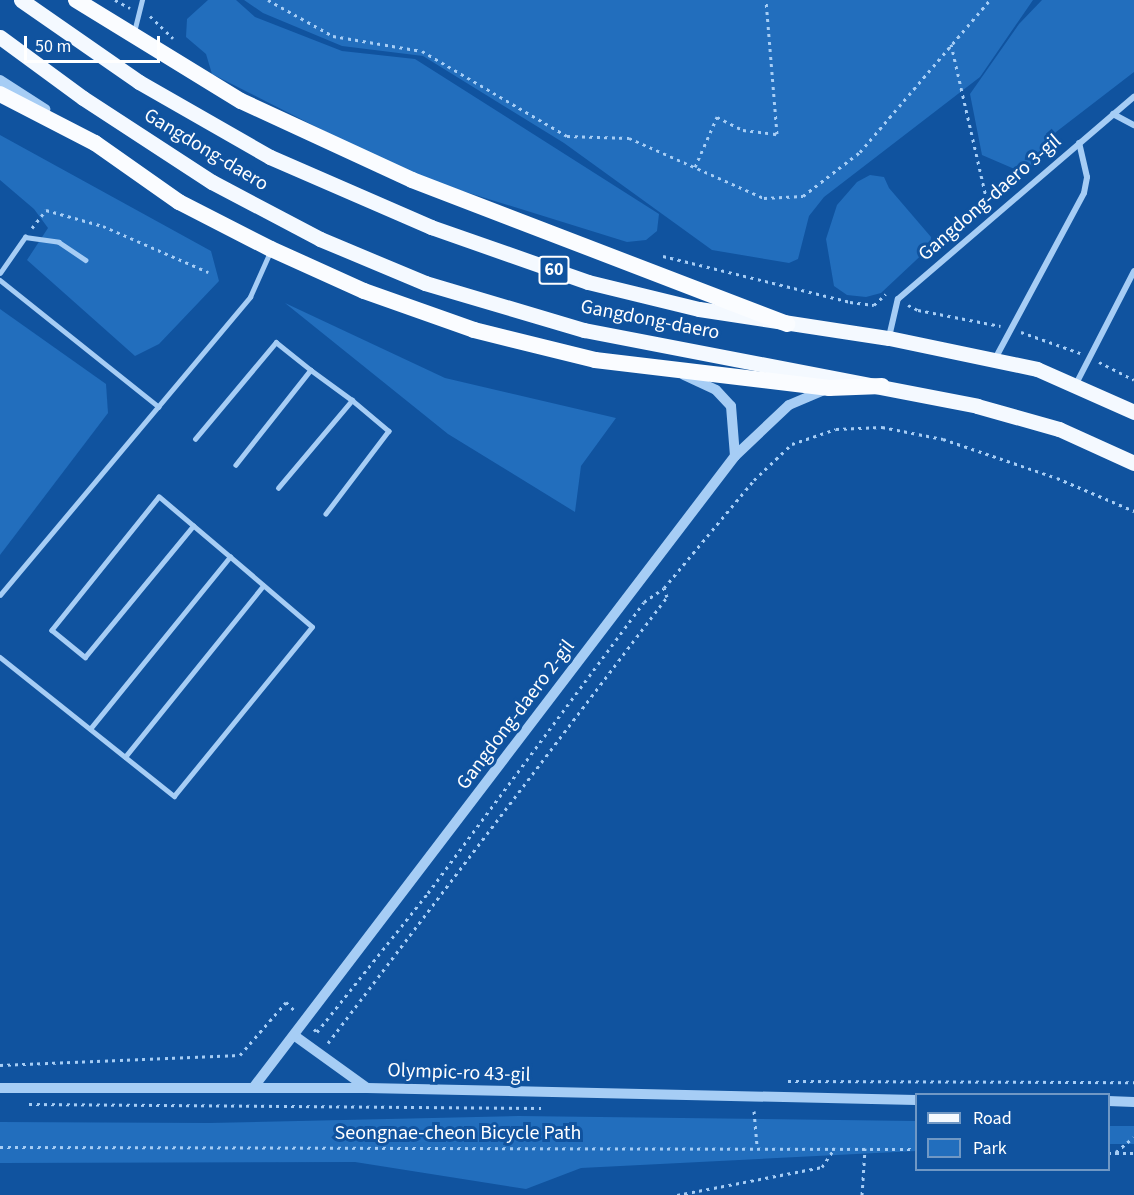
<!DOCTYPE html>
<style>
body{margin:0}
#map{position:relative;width:1134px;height:1195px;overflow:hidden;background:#10539f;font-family:"Source Sans 3",sans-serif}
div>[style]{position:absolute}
.green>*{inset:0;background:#226ebd;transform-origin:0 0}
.path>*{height:3px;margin-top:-1.5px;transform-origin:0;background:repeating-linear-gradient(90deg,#a6cdf5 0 3px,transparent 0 7.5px)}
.service>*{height:4.5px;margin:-2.25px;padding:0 2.25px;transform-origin:2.25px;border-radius:2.25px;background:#a6cdf5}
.minor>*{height:6px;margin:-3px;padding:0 3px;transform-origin:3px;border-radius:3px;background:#a6cdf5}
.tertiary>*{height:10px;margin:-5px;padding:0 5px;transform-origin:5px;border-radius:5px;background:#a6cdf5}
.primary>*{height:15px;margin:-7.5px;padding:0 7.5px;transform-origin:7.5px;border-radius:7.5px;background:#f4f9ff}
.trunk>*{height:16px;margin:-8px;padding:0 8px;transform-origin:8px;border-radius:8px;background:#fafcff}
span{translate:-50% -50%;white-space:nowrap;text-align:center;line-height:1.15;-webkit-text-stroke:6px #10539f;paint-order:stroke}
.shield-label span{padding:2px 4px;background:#10539f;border:2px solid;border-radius:4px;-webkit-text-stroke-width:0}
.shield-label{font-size:18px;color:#fff;font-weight:700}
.street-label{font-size:20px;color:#fff}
.legend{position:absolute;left:915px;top:1093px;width:195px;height:78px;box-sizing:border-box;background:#10539f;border:2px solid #7098c5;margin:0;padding:8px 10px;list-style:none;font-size:18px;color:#fff}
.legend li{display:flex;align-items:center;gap:12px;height:30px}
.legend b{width:30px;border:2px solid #7098c5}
.scale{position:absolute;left:24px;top:36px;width:136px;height:27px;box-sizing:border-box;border:3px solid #fff;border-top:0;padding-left:8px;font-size:18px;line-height:21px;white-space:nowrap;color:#fff;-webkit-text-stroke:4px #10539f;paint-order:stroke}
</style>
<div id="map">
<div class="green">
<div style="clip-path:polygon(208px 0,236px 0,255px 17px,342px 51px,415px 59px,659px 214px,657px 231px,646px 240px,627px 242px,411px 175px,212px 74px,206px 54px,186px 37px,187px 19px)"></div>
<div style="clip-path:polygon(244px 0,1033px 0,980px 77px,824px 197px,809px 216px,798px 259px,789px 263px,712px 250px,564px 143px,423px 56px,342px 46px,263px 13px)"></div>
<div style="clip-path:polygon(1042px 0,1134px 0,1134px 72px,1056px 132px,1026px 174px,982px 155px,970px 94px,1019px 24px)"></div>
<div style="clip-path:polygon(0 135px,211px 251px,219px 281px,159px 344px,135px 356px,27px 260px,48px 228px,34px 209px,0 180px)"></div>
<div style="clip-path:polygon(870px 175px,884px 177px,889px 188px,931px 237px,930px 247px,881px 293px,866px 297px,847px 295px,834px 286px,826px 239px,837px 205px,857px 182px)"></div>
<div style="clip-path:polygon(285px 303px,445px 378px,616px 418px,581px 466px,575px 512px,448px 434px)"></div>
<div style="clip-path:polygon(0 309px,106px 384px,108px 413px,0 555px)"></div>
<div style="clip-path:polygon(518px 1116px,916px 1121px,916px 1151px,581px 1168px,526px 1189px,355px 1162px,0 1163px,0 1122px,209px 1123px)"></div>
<div style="left:1108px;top:1126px;width:26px;height:18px"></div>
</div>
<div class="path">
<div style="left:115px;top:0;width:17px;rotate:28deg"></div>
<div style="left:268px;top:0;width:74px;rotate:29deg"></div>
<div style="left:333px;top:36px;width:90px;rotate:9.6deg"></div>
<div style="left:422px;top:51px;width:168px;rotate:30.4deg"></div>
<div style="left:567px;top:136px;width:62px;rotate:1.8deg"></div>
<div style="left:629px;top:138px;width:148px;rotate:24deg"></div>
<div style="left:764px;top:198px;width:39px;rotate:-3deg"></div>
<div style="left:803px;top:196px;width:72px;rotate:-37.7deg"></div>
<div style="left:860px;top:152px;width:200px;rotate:-49.5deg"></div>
<div style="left:150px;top:16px;width:32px;rotate:44deg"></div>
<div style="left:951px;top:44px;width:166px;rotate:77.1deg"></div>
<div style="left:695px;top:167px;width:55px;rotate:-66.3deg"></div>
<div style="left:717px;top:117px;width:29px;rotate:27deg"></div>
<div style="left:743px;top:130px;width:34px;rotate:7deg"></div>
<div style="left:777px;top:134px;width:134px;rotate:-94.7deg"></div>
<div style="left:32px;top:228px;width:23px;rotate:-52deg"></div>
<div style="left:46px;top:210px;width:59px;rotate:15.7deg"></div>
<div style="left:103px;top:226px;width:115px;rotate:23.7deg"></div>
<div style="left:663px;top:256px;width:193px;rotate:13.8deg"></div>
<div style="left:850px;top:302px;width:24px;rotate:7deg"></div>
<div style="left:874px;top:305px;width:16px;rotate:-43deg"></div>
<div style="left:908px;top:305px;width:11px;rotate:27deg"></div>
<div style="left:918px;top:310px;width:84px;rotate:11deg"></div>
<div style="left:1021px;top:332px;width:63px;rotate:19.6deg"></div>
<div style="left:1099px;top:362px;width:39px;rotate:27deg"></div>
<div style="left:314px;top:1029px;width:4px;rotate:45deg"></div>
<div style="left:317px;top:1032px;width:178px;rotate:-51.4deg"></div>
<div style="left:428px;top:893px;width:362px;rotate:-53.4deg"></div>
<div style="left:644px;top:602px;width:24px;rotate:-35deg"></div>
<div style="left:664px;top:588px;width:141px;rotate:-50.2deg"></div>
<div style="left:754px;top:480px;width:52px;rotate:-43.5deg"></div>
<div style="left:792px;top:444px;width:46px;rotate:-18.8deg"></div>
<div style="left:836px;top:429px;width:46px;rotate:-2.5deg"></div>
<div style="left:882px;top:427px;width:62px;rotate:11.1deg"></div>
<div style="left:943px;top:439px;width:120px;rotate:18.9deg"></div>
<div style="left:1057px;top:478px;width:84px;rotate:23.2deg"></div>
<div style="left:328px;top:1043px;width:560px;rotate:-52.76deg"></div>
<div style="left:667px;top:597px;width:9px;rotate:-108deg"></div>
<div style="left:0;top:1065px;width:240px;rotate:-2.4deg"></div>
<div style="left:240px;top:1055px;width:70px;rotate:-49deg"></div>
<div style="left:286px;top:1002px;width:11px;rotate:45deg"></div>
<div style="left:788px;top:1081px;width:346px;rotate:0.2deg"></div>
<div style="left:29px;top:1104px;width:512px;rotate:0.45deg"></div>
<div style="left:754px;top:1111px;width:37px;rotate:85deg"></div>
<div style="left:0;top:1147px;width:916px;rotate:0.13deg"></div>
<div style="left:1116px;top:1152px;width:23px;rotate:-40deg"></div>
<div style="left:1108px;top:1153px;width:26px"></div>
<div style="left:677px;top:1195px;width:148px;rotate:-10.9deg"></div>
<div style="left:822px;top:1167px;width:23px;rotate:-56deg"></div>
<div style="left:862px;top:1195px;width:47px;rotate:-86.3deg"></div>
</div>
<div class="service">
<div style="left:134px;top:32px;width:33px;rotate:-76deg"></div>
<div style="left:0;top:273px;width:44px;rotate:-55.2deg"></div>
<div style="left:25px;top:237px;width:34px;rotate:8deg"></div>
<div style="left:59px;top:242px;width:32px;rotate:34deg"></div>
<div style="left:0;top:280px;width:203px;rotate:38.6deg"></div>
<div style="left:311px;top:370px;width:51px;rotate:36.2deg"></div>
<div style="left:195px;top:439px;width:126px;rotate:-50.1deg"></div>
<div style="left:276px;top:342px;width:45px;rotate:38.7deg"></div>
<div style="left:311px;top:370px;width:121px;rotate:128.3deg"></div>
<div style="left:278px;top:488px;width:115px;rotate:-49.9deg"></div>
<div style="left:352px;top:400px;width:48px;rotate:40deg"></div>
<div style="left:389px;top:431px;width:104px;rotate:127.2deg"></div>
<div style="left:0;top:595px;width:389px;rotate:-50deg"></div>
<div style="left:250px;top:297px;width:49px;rotate:-66deg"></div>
<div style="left:0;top:657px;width:223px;rotate:38.6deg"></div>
<div style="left:174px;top:796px;width:218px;rotate:-50.8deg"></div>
<div style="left:312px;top:627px;width:108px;rotate:-139.5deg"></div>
<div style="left:230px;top:557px;width:93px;rotate:-139.8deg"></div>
<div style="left:159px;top:497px;width:171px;rotate:128.8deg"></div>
<div style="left:52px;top:630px;width:43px;rotate:39.3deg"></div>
<div style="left:85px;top:657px;width:170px;rotate:-50.5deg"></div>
<div style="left:90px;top:729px;width:222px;rotate:-50.9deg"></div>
<div style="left:125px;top:757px;width:220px;rotate:-51.1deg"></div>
</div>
<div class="minor">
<div style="left:1113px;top:114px;width:24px;rotate:28deg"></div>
<div style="left:889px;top:337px;width:39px;rotate:-77deg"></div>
<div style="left:898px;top:299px;width:311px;rotate:-40.6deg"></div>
<div style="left:995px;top:359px;width:188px;rotate:-61.8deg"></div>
<div style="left:1084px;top:193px;width:16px;rotate:-79deg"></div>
<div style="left:1087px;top:177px;width:35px;rotate:-103deg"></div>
<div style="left:1076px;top:384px;width:127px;rotate:-62.8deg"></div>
</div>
<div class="tertiary">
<div style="left:0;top:80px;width:54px;rotate:32.8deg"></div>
<div style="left:684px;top:375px;width:35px;rotate:25deg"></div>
<div style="left:716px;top:390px;width:22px;rotate:47deg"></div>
<div style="left:731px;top:406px;width:50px;rotate:85.4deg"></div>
<div style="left:295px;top:1036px;width:89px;rotate:35.8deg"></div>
<div style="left:0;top:1088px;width:367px"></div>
<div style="left:367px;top:1088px;width:549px;rotate:1.25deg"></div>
<div style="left:253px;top:1088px;width:795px;rotate:-52.67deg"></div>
<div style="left:735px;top:456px;width:74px;rotate:-43.4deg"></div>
<div style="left:789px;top:405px;width:39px;rotate:-23deg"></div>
<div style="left:1108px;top:1101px;width:26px;rotate:2deg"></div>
</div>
<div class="primary">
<div style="left:21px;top:0;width:144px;rotate:34.8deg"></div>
<div style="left:139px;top:82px;width:151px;rotate:29.8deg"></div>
<div style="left:270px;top:157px;width:176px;rotate:23.5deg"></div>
<div style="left:431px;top:227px;width:166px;rotate:19.3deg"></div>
<div style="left:588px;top:282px;width:114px;rotate:13.7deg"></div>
<div style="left:699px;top:309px;width:192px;rotate:8.7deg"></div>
<div style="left:889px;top:338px;width:151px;rotate:11.8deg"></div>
<div style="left:1037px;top:369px;width:106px;rotate:23.9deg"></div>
<div style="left:0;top:37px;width:103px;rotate:36.3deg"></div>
<div style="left:83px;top:98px;width:154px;rotate:33.1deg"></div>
<div style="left:212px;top:182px;width:122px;rotate:27.8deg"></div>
<div style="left:320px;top:239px;width:114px;rotate:22.7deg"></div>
<div style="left:425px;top:283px;width:166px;rotate:16.5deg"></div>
<div style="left:584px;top:330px;width:400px;rotate:10.9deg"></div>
<div style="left:977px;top:406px;width:85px;rotate:15.7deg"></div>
<div style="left:1059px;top:429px;width:82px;rotate:24.4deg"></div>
</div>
<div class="trunk">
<div style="left:76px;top:0;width:193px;rotate:31.5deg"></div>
<div style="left:241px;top:101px;width:188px;rotate:24.8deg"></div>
<div style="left:412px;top:180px;width:402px;rotate:21deg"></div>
<div style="left:0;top:94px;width:107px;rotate:27.3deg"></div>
<div style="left:95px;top:143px;width:103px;rotate:35.1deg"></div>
<div style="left:179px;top:202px;width:103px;rotate:27.1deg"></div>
<div style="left:271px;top:249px;width:102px;rotate:24.3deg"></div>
<div style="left:364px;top:291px;width:117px;rotate:19.5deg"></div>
<div style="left:474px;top:330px;width:125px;rotate:13.9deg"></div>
<div style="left:595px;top:360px;width:236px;rotate:6.8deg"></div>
<div style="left:829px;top:388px;width:53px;rotate:-2.2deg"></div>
</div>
<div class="shield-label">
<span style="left:554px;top:270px">60</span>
</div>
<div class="street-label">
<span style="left:206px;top:150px;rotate:31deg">Gangdong-daero</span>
<span style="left:990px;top:198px;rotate:-41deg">Gangdong-daero 3-gil</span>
<span style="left:650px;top:320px;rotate:11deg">Gangdong-daero</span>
<span style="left:516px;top:715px;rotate:-53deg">Gangdong-daero 2-gil</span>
<span style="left:459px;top:1073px;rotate:2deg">Olympic-ro 43-gil</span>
<span style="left:458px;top:1133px">Seongnae-cheon Bicycle Path</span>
</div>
<ul class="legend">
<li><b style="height:8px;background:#f4f9ff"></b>Road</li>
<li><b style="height:16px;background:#226ebd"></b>Park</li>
</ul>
<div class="scale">50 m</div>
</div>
